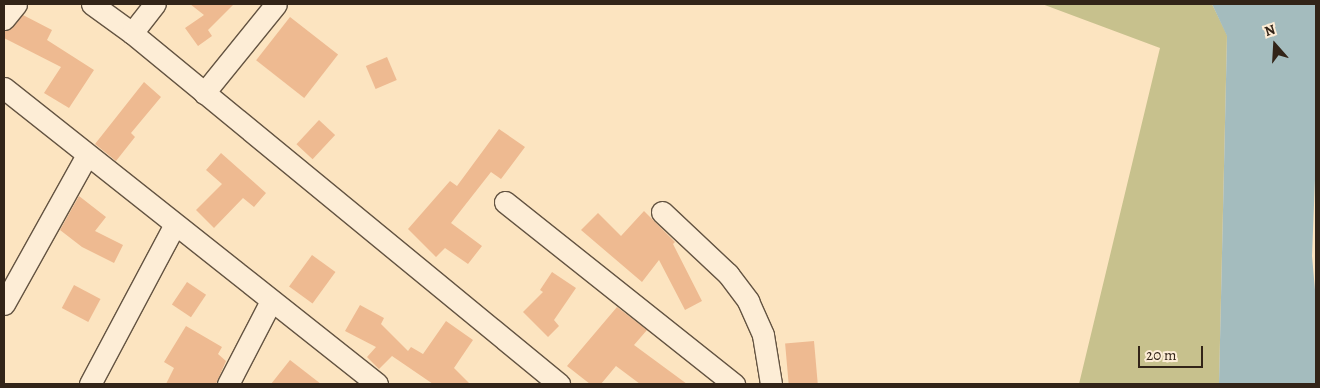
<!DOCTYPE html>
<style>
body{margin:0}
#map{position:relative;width:1320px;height:388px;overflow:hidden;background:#fce4c0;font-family:Alegreya,serif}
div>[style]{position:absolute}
.green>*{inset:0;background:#c7c18d}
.water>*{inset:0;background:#a4bcbe}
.building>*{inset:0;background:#eeba91;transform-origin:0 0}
.roads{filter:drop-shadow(1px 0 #645442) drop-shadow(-1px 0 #645442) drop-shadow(0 1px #645442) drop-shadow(0 -1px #645442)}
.minor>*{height:21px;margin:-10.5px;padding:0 10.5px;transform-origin:10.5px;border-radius:10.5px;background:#fdedd6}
span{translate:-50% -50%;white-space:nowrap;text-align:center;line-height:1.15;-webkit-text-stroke:4.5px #fdedd6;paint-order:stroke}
.frame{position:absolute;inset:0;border:5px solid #322418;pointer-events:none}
.north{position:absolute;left:1250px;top:20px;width:50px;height:50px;-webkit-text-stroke:4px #fdedd6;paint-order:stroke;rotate:341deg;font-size:14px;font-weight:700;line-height:20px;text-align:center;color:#322418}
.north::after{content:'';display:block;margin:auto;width:18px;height:22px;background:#322418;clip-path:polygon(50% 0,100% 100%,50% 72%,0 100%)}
.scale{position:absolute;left:1138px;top:346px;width:65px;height:22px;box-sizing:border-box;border:2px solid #322418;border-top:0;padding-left:6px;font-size:15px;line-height:18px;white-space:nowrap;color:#322418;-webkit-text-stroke:4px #fdedd6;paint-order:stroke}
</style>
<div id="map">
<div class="green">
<div style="clip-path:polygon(1042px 4px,1212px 4px,1227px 35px,1219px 384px,1079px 384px,1160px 48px)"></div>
</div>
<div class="water">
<div style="clip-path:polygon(1212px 4px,1316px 4px,1316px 154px,1312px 256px,1316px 301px,1316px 384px,1219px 384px,1227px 36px)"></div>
</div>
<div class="building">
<div style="clip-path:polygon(190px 4px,234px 4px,208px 30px,212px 36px,198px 46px,185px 28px,204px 15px)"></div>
<div style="clip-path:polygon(23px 15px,52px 30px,47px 40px,94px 70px,69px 108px,44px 93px,61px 67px,4px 38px,5px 31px,13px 27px)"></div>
<div style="left:290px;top:17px;width:61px;height:55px;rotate:38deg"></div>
<div style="left:387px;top:57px;width:25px;height:23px;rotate:67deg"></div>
<div style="clip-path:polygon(144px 82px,161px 97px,131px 133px,135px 137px,116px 161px,95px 144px)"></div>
<div style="left:319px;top:120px;width:22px;height:33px;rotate:43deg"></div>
<div style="clip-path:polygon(499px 129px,525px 147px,501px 179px,491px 172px,451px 223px,482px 246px,468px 264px,445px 248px,436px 257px,408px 229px,450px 181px,457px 186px)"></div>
<div style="clip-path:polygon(221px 153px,266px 193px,254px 207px,243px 198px,214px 228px,196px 210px,222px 184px,206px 170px)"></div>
<div style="clip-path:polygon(79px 196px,106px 217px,95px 231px,123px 245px,114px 263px,82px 247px,60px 230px)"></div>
<div style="clip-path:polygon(644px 211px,675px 242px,673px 244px,702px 301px,685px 310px,659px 260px,642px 282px,581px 230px,598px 213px,621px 236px)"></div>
<div style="left:312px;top:255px;width:29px;height:39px;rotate:36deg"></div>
<div style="clip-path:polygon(552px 272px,576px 288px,554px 320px,559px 326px,548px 337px,523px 312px,543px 292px,540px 290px)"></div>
<div style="left:187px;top:282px;width:23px;height:27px;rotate:34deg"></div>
<div style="left:74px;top:285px;width:30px;height:26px;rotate:28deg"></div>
<div style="clip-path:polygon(360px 305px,384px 318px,381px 324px,408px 351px,411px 347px,423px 354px,446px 321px,473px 340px,454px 368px,470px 384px,433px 384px,392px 356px,379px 369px,367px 357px,376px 347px,345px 331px)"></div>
<div style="clip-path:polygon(617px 307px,647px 330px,634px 345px,687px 384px,640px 384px,616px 366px,601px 384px,590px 384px,567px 366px)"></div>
<div style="clip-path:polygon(186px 326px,222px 347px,218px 354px,226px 361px,216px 384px,166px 384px,174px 368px,164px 362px)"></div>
<div style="left:814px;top:341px;width:43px;height:29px;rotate:85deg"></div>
<div style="clip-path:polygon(290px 360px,321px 384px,271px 384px)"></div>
</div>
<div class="roads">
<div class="minor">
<div style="left:92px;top:4px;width:49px;rotate:35.9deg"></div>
<div style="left:132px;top:33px;width:553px;rotate:39.42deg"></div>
<div style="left:4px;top:19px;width:19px;rotate:-51deg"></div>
<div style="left:132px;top:33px;width:37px;rotate:-52deg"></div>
<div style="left:4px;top:88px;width:476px;rotate:38.4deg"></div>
<div style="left:204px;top:93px;width:114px;rotate:-51deg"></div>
<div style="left:505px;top:202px;width:293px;rotate:38.5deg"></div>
<div style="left:662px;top:212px;width:91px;rotate:43.2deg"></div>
<div style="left:728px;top:274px;width:34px;rotate:53deg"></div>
<div style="left:748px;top:301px;width:37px;rotate:66deg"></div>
<div style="left:763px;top:335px;width:50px;rotate:80.7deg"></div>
<div style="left:4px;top:304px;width:171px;rotate:-60.9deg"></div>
<div style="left:90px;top:384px;width:179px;rotate:-62deg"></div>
<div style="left:228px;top:384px;width:93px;rotate:-62.6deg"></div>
</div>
</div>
<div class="frame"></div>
<div class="north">N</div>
<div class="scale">20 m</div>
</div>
